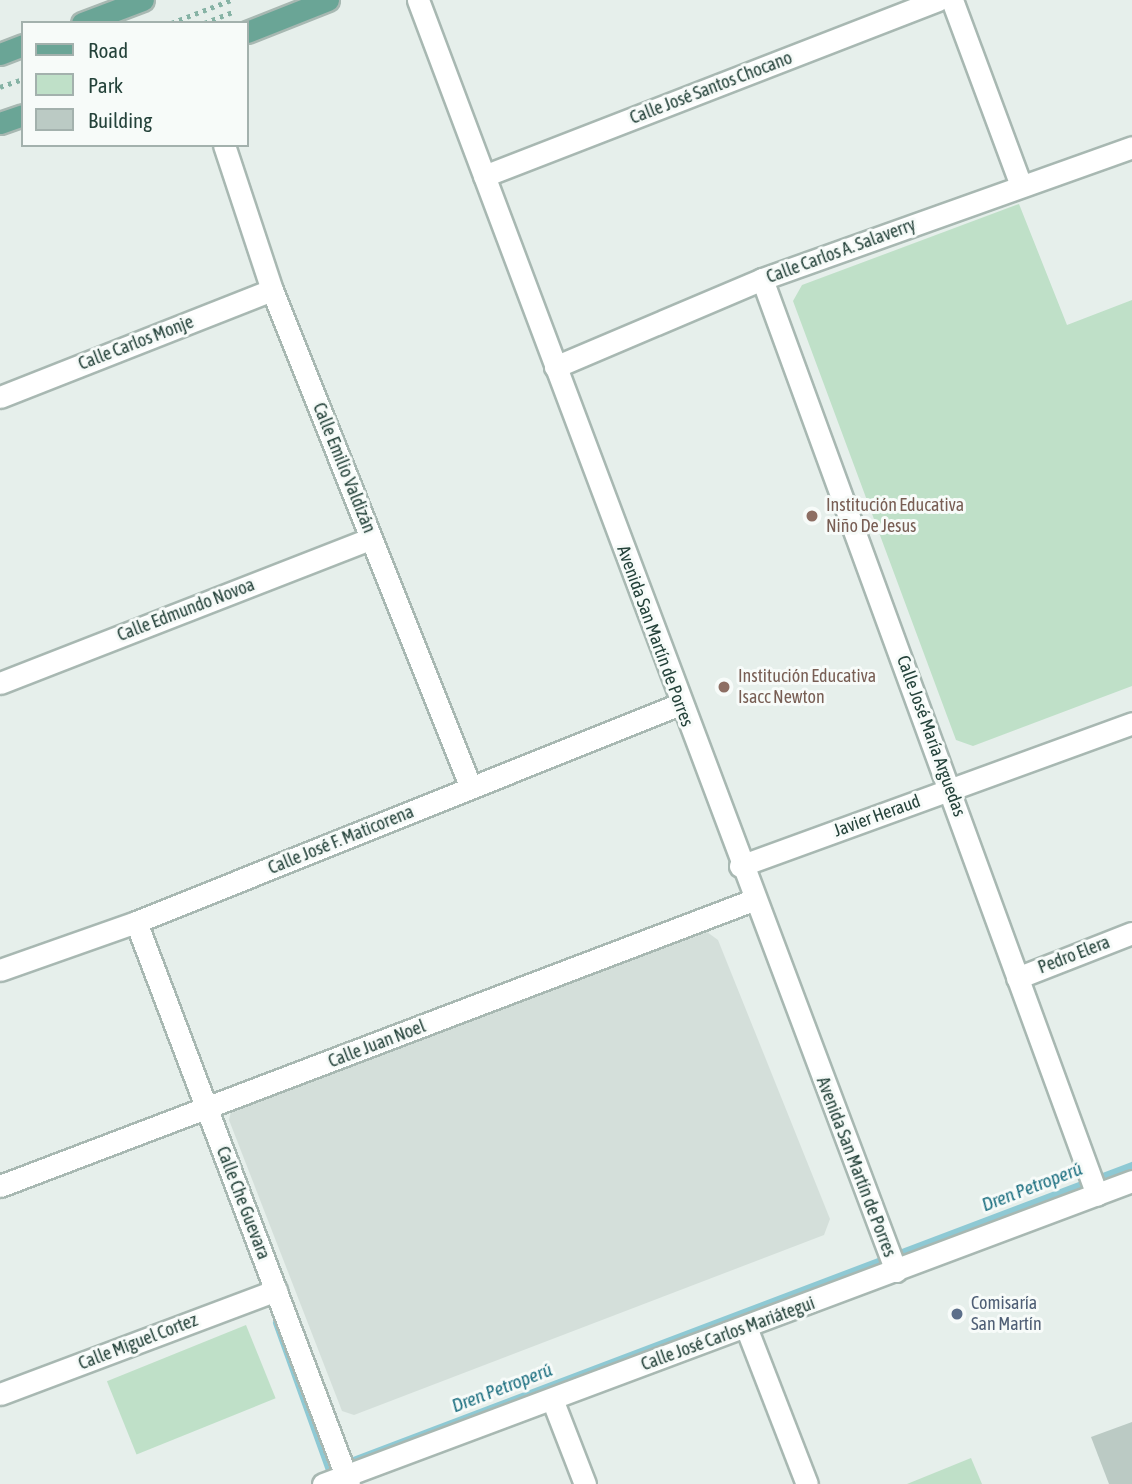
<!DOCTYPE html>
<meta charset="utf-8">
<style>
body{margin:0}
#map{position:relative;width:1132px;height:1484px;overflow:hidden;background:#e6efeb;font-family:"Asap Condensed",sans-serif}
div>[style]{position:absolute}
.built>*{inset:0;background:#d4dfda}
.green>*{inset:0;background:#bfe0c8;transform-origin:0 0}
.stream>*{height:8px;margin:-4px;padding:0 4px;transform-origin:4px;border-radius:4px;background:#8ec9d4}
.building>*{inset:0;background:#bbcac4}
.path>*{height:4.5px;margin-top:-2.25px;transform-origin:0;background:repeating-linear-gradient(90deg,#86b3a5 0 3.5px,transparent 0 8.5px)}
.roads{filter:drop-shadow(2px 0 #a8b8b2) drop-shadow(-2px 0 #a8b8b2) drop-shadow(0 2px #a8b8b2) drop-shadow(0 -2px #a8b8b2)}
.minor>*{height:21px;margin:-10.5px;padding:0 10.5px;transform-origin:10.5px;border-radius:10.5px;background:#fff}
.primary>*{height:21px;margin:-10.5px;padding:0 10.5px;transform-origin:10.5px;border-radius:10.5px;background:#6aa596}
.dots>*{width:19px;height:19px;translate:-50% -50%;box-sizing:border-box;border:4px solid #f7fbf9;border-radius:50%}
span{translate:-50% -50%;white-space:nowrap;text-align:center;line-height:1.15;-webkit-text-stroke:6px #f7fbf9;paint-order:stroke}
.street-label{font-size:18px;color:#24423a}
.education-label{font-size:18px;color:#785e54}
.left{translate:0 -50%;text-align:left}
.service-label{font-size:18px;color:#4e5e75}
.water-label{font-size:19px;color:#1c6f80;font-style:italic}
.legend{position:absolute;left:21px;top:21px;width:228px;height:126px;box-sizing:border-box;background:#f7fbf9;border:2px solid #a3b1ad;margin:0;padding:9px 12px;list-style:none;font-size:21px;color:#24423a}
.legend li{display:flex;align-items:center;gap:14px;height:35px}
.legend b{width:35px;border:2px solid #a3b1ad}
</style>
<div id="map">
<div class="built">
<div style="clip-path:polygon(707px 932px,718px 940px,830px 1219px,824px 1235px,354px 1415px,342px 1411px,229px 1120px,231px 1111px)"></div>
</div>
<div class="green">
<div style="clip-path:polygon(1019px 204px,1067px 325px,1132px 300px,1132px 686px,973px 746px,956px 740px,793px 301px,802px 285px)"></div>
<div style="left:246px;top:1325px;width:79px;height:150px;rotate:68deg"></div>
<div style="clip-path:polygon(971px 1458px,982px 1484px,907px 1484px)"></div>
</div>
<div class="stream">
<div style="left:277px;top:1323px;width:156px;rotate:70.2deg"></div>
<div style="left:330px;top:1470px;width:858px;rotate:-20.76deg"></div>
</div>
<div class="building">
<div style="clip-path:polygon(1132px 1422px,1132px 1484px,1109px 1484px,1091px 1437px)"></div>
</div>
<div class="path">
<div style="left:171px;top:23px;width:64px;rotate:-21deg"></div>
<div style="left:204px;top:23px;width:31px;rotate:-21deg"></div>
<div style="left:0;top:87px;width:24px;rotate:-19deg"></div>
</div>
<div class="roads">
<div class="minor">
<div style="left:418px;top:0;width:1358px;rotate:69.39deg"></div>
<div style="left:952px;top:0;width:198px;rotate:69.6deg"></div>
<div style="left:224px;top:145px;width:153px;rotate:71.7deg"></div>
<div style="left:272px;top:290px;width:536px;rotate:68.22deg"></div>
<div style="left:484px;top:176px;width:487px;rotate:-21.2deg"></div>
<div style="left:762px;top:279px;width:975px;rotate:69.91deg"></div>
<div style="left:555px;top:367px;width:225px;rotate:-23deg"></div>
<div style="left:762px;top:279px;width:393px;rotate:-19.6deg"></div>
<div style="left:0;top:397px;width:292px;rotate:-21.5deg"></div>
<div style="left:0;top:683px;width:398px;rotate:-21.3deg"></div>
<div style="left:740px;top:866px;width:417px;rotate:-20deg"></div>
<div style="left:136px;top:922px;width:601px;rotate:69.24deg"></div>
<div style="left:0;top:970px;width:144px;rotate:-19.4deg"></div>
<div style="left:136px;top:922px;width:586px;rotate:-21.84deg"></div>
<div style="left:1017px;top:978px;width:123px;rotate:-21.4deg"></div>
<div style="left:0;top:1186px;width:805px;rotate:-20.8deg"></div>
<div style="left:746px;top:1327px;width:168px;rotate:68.8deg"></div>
<div style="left:0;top:1394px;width:295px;rotate:-20.6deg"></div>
<div style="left:552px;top:1399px;width:91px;rotate:68.8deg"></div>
<div style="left:323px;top:1484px;width:864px;rotate:-20.53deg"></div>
</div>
<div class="primary">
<div style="left:82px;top:23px;width:65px;rotate:-20.7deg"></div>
<div style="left:247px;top:32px;width:87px;rotate:-21.6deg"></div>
<div style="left:0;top:54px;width:25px;rotate:-21deg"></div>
<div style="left:0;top:123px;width:24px;rotate:-19deg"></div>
</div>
</div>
<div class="dots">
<div style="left:812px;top:516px;background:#8d6e63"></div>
<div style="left:724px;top:687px;background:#8d6e63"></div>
<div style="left:957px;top:1314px;background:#5c6f8a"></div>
</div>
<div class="street-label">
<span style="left:711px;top:88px;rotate:-21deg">Calle José Santos Chocano</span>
<span style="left:841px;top:251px;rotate:-20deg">Calle Carlos A. Salaverry</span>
<span style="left:136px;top:343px;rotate:-21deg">Calle Carlos Monje</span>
<span style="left:344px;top:468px;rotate:68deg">Calle Emilio Valdizán</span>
<span style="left:186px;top:610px;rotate:-21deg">Calle Edmundo Novoa</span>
<span style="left:655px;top:636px;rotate:70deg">Avenida San Martín de Porres</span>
<span style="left:931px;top:736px;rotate:70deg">Calle José María Arguedas</span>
<span style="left:877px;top:816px;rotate:-20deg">Javier Heraud</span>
<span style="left:341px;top:840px;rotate:-22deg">Calle José F. Maticorena</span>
<span style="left:1074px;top:955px;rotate:-21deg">Pedro Elera</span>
<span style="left:377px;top:1044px;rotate:-21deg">Calle Juan Noel</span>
<span style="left:856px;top:1167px;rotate:69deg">Avenida San Martín de Porres</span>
<span style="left:243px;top:1203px;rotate:69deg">Calle Che Guevara</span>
<span style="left:728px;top:1334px;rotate:-20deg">Calle José Carlos Mariátegui</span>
<span style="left:138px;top:1342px;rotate:-21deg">Calle Miguel Cortez</span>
</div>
<div class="education-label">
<span class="left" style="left:826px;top:516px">Institución Educativa<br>Niño De Jesus</span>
<span class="left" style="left:738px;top:687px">Institución Educativa<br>Isacc Newton</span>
</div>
<div class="service-label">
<span class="left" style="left:971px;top:1314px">Comisaría<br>San Martín</span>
</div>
<div class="water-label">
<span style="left:1032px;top:1187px;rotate:-21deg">Dren Petroperú</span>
<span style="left:502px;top:1388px;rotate:-21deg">Dren Petroperú</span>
</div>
<ul class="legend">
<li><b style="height:9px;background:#6aa596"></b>Road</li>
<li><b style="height:19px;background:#bfe0c8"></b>Park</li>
<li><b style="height:19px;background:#bbcac4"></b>Building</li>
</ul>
</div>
